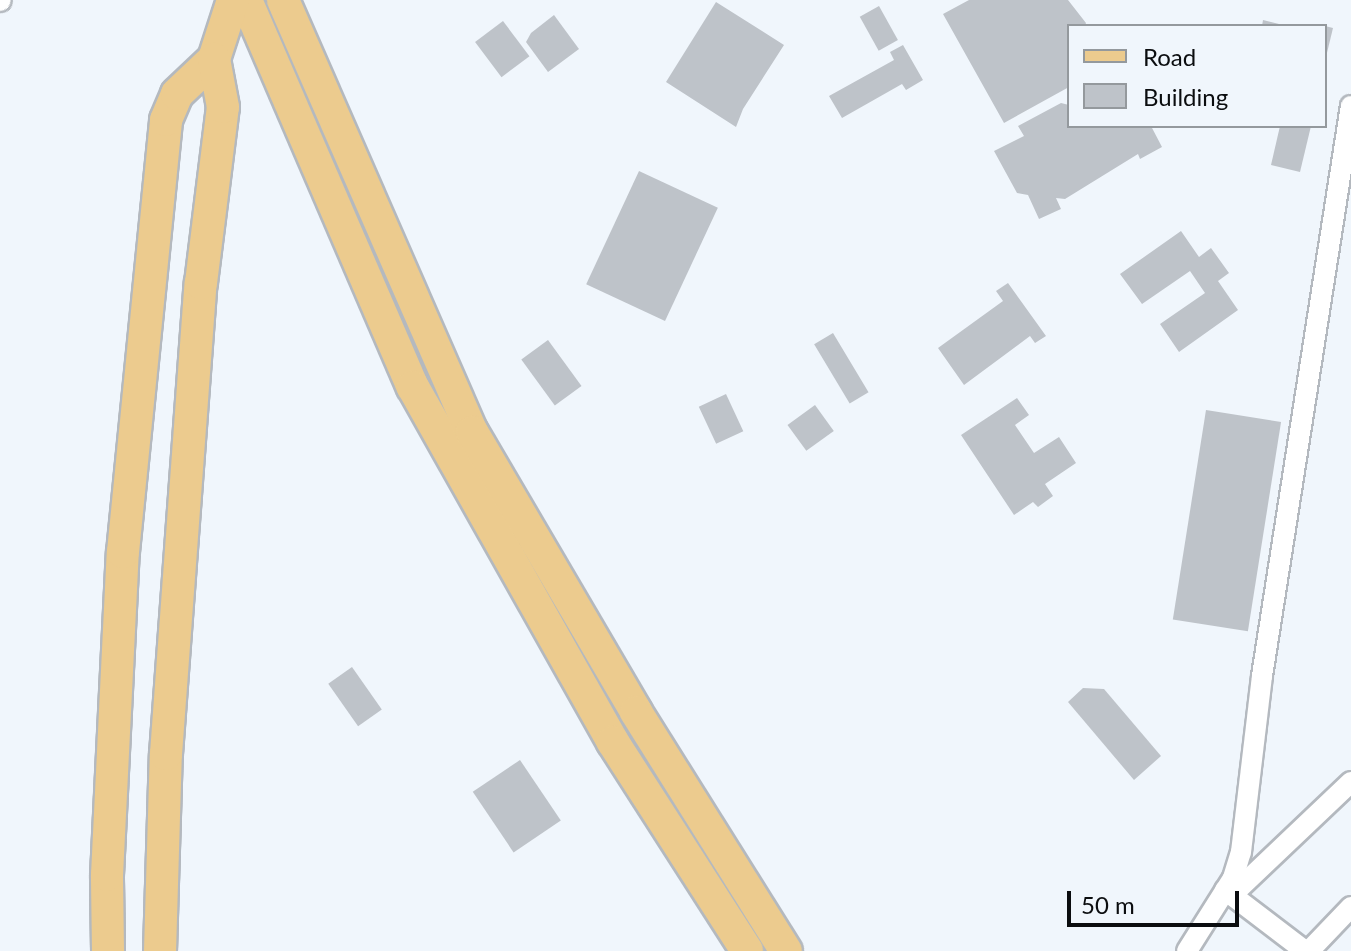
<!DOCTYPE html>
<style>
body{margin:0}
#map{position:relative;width:1351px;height:951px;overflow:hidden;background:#f0f6fc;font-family:Lato,sans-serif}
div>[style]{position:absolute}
.building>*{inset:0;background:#bec3c9;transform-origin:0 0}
.roads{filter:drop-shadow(2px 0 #b4b9bf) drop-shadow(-2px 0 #b4b9bf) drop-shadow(0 2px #b4b9bf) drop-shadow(0 -2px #b4b9bf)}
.street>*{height:20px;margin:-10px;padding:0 10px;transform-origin:10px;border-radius:10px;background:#fff}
.primary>*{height:32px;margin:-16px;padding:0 16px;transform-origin:16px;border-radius:16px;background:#eccb8e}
span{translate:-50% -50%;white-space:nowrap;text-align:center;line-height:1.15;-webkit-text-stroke:6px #f0f6fc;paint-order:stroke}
.legend{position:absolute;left:1067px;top:24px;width:260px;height:104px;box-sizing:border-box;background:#f0f6fc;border:2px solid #94999d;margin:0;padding:10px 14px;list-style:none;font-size:24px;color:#0b0d0f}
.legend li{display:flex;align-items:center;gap:16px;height:40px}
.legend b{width:40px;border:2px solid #94999d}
.scale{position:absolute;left:1067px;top:891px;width:172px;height:36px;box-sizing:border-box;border:4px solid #0b0d0f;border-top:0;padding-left:10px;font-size:24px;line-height:28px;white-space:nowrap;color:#0b0d0f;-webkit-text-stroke:6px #f0f6fc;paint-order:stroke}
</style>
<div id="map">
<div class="building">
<div style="clip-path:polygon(969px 0,1068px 0,1086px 23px,1085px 26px,1069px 26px,1069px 87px,1004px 123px,943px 14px)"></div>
<div style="clip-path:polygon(716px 2px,784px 45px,743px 109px,736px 127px,666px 82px)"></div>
<div style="left:879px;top:6px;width:39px;height:22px;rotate:61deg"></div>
<div style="clip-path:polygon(554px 15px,579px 49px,548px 72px,526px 42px,531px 33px)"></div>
<div style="clip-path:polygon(1263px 20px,1283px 25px,1282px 26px,1262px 26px)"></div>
<div style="left:503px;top:21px;width:44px;height:35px;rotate:53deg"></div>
<div style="clip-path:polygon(1325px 26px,1333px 28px,1326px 57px,1325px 57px)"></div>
<div style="clip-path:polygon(903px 45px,923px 80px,906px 90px,902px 84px,842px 118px,829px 96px,894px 60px,890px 52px)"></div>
<div style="clip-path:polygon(1061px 103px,1069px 105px,1069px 126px,1151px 126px,1162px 147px,1140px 159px,1138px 154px,1065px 199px,1056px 198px,1061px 209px,1039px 219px,1028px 195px,1017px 193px,994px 151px,1024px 136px,1018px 126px)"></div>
<div style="clip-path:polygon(1280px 126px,1311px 126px,1300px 172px,1271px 165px)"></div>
<div style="left:639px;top:171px;width:87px;height:125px;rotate:25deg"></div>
<div style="clip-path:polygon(1181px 231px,1199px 257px,1211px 248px,1229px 273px,1218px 281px,1238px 310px,1179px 352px,1160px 324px,1205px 293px,1190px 271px,1142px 304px,1120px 274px)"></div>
<div style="clip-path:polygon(1008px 283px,1046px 336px,1035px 343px,1030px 336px,964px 385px,938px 348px,1003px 301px,996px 291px)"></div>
<div style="left:833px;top:333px;width:69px;height:22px;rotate:59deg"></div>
<div style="left:548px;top:340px;width:57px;height:33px;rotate:54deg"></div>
<div style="left:726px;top:394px;width:41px;height:30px;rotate:65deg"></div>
<div style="clip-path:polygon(1017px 398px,1029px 415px,1015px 425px,1034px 453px,1059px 437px,1076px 463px,1045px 484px,1053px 496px,1038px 507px,1033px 502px,1014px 515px,961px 435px)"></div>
<div style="left:815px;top:405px;width:32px;height:34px;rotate:54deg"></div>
<div style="left:1206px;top:410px;width:76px;height:212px;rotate:9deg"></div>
<div style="left:352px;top:667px;width:52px;height:29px;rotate:55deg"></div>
<div style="clip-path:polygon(1083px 688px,1104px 689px,1161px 756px,1134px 780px,1068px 702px)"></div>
<div style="left:520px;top:760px;width:73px;height:57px;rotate:56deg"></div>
</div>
<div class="roads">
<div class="street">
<div style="left:0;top:1px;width:1px;rotate:-45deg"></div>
<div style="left:1225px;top:890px;width:101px;rotate:37.3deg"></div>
<div style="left:1232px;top:895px;width:164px;rotate:-43.5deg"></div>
<div style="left:1187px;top:951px;width:86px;rotate:-57.8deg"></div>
<div style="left:1233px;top:878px;width:27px;rotate:-73deg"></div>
<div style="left:1241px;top:852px;width:177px;rotate:-83.2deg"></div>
<div style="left:1262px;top:676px;width:577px;rotate:-81.13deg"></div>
<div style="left:1309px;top:951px;width:61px;rotate:-46.3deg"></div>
</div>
<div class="primary">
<div style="left:246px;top:0;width:421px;rotate:66.7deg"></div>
<div style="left:413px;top:387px;width:407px;rotate:60.6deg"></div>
<div style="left:613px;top:742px;width:248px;rotate:57.3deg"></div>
<div style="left:283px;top:0;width:472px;rotate:66.4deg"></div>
<div style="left:472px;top:432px;width:324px;rotate:59.6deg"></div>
<div style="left:636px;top:712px;width:282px;rotate:57.9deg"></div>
<div style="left:108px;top:951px;width:76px;rotate:-90.8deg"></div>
<div style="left:107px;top:875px;width:323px;rotate:-87.2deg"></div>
<div style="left:123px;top:552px;width:434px;rotate:-84.3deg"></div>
<div style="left:166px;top:120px;width:28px;rotate:-67deg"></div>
<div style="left:177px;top:94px;width:51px;rotate:-43.4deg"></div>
<div style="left:214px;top:59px;width:62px;rotate:-72.1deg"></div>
<div style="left:160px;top:951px;width:197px;rotate:-88.3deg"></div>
<div style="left:166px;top:754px;width:472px;rotate:-85.8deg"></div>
<div style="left:201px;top:283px;width:177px;rotate:-82.9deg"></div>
<div style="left:223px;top:107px;width:49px;rotate:-100.6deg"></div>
</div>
</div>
<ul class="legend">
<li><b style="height:10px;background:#eccb8e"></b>Road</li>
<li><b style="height:22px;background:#bec3c9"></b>Building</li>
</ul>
<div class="scale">50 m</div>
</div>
